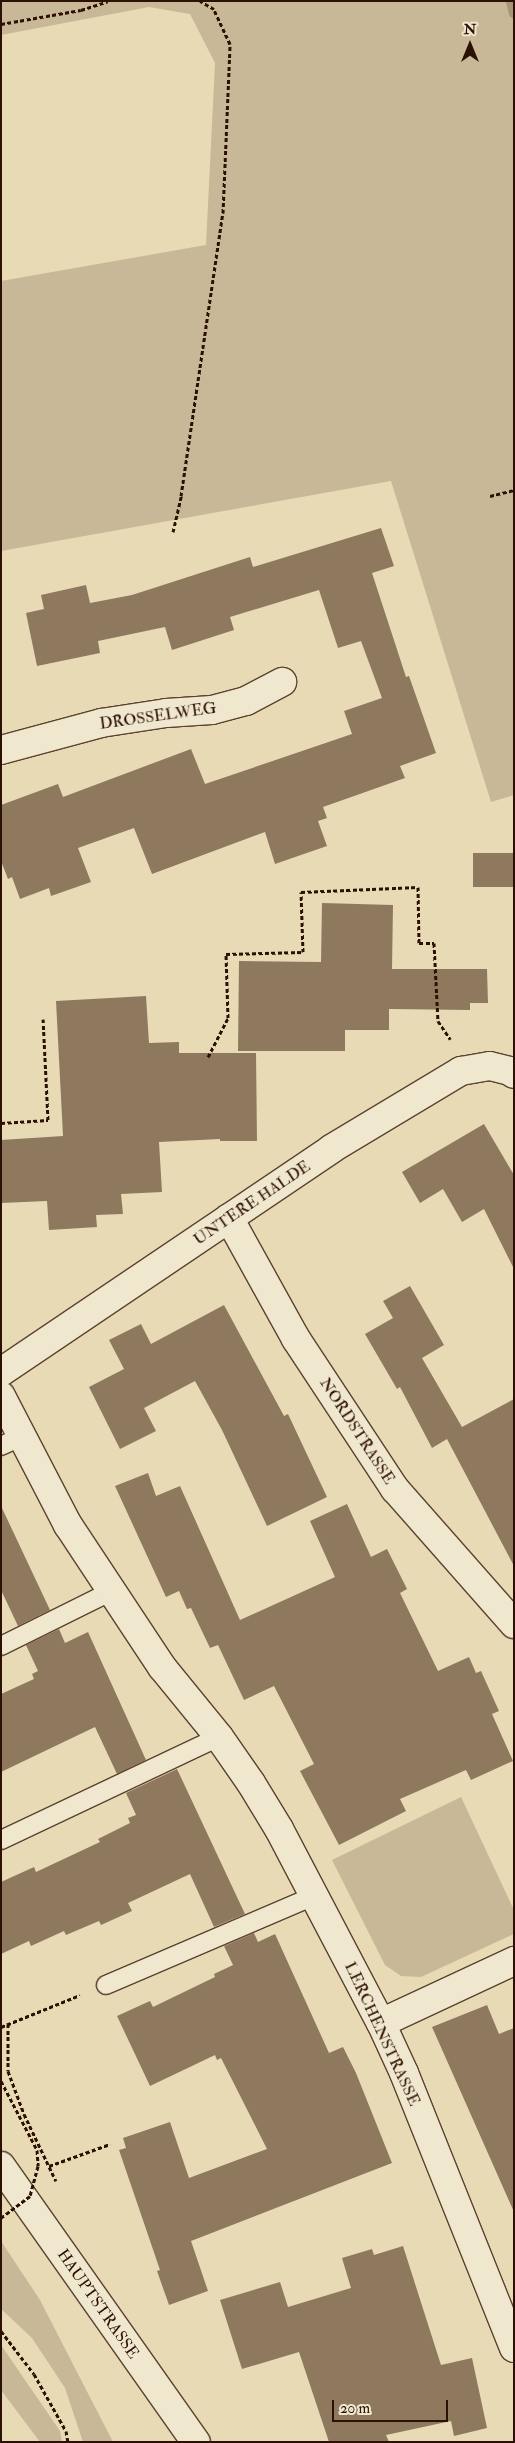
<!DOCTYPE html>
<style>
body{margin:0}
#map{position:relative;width:515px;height:2443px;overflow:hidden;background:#e8dab5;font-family:"IM FELL Double Pica",serif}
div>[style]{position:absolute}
.green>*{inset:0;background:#c8b897}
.stream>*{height:11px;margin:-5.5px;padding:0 5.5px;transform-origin:5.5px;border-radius:5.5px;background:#a89578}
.building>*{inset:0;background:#8e795f;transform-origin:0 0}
.path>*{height:3px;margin-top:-1.5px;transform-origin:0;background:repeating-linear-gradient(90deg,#2c1002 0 4px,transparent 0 6.5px)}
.roads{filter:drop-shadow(1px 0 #5b422f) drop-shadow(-1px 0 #5b422f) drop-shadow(0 1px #5b422f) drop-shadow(0 -1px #5b422f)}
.service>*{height:18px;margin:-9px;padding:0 9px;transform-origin:9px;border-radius:9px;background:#f0e7cf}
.minor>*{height:28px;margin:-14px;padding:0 14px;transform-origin:14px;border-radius:14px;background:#f0e7cf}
.secondary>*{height:28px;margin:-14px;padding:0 14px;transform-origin:14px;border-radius:14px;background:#f0e7cf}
.path-bridge>*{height:3px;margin-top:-1.5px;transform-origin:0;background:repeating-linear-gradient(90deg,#2c1002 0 4px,transparent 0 6.5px)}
span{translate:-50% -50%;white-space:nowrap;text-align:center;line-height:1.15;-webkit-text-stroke:4px #f0e7cf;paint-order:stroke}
.street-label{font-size:16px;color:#2c1002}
.frame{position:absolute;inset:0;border:2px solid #2c1002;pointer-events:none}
.north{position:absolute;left:445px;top:20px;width:50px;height:50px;-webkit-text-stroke:4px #f0e7cf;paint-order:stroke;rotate:0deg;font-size:14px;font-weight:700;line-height:20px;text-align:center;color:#2c1002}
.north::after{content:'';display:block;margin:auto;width:18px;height:22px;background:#2c1002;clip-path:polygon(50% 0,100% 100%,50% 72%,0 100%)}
.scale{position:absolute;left:332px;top:2400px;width:116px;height:22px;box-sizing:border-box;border:2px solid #2c1002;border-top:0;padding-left:6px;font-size:15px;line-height:18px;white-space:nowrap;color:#2c1002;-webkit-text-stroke:4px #f0e7cf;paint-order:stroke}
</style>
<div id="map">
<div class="green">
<div style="clip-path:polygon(1px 1px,514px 1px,514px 795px,491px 802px,391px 481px,1px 551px,1px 281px,206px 245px,215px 63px,190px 14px,149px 7px,1px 35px)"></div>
<div style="clip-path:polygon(461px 1797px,514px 1910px,514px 1934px,421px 1977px,401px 1976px,385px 1965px,332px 1860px)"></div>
<div style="clip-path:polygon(1px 2241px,40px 2300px,113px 2442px,83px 2442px,65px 2388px,32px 2338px,1px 2309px)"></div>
<div style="clip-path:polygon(1px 2345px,60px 2431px,62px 2442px,40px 2442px,1px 2390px)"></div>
</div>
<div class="stream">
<div style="left:511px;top:1px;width:12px;rotate:76deg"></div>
</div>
<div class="building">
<div style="clip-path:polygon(381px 528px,394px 566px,372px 573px,406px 677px,409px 676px,436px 753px,400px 766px,405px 778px,323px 807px,327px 818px,318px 821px,327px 846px,275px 864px,265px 832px,152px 874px,134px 828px,78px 848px,91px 882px,51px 896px,49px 888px,20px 899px,12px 877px,8px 879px,1px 861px,1px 805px,58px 784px,63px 797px,191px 749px,205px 784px,352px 734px,344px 711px,382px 698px,361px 641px,338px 648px,319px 590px,230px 617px,234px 630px,172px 650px,165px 627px,98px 641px,100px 653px,37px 666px,26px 613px,44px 609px,41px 595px,86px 585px,90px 603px,132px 595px,250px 557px,253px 567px)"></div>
<div style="left:473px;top:853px;width:41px;height:34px"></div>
<div style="clip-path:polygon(322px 903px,393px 905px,392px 969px,487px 969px,488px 1003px,470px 1003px,470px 1010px,389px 1009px,389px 1030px,345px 1030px,345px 1051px,238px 1051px,239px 961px,321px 962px)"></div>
<div style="clip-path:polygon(146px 996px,149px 1043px,179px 1042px,179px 1053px,256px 1053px,257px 1141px,220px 1141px,220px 1139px,159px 1142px,162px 1192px,121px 1194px,123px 1214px,96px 1215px,97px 1227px,49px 1230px,47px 1201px,1px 1203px,1px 1140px,63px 1136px,56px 1001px)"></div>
<div style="clip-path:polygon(484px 1124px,514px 1175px,514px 1269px,484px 1209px,462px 1222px,443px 1189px,420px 1203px,402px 1172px)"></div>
<div style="clip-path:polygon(410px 1286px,444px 1345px,422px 1358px,462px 1427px,514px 1399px,514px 1566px,447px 1439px,432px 1448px,400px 1387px,397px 1389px,365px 1334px,393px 1318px,383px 1301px)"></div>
<div style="clip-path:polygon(224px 1305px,284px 1416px,288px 1414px,327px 1497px,267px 1526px,222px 1430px,195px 1381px,144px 1408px,156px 1431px,120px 1449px,89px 1387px,124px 1369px,109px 1340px,141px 1324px,151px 1344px)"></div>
<div style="clip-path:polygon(148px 1473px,156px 1496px,180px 1486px,240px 1620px,335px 1577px,310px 1521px,347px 1504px,371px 1557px,387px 1549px,407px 1589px,400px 1593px,438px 1671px,469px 1657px,476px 1673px,481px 1671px,499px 1711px,492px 1714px,513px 1761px,471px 1780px,466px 1770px,400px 1799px,406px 1811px,339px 1845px,300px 1771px,314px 1764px,274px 1686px,244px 1700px,218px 1645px,210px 1648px,191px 1608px,187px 1609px,179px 1591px,166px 1597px,115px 1486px)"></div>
<div style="clip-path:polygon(1px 1506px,50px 1610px,18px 1626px,1px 1590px)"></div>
<div style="clip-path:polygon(59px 1629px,65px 1643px,88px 1632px,146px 1760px,117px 1774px,95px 1727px,1px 1772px,1px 1694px,34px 1679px,32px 1674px,38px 1671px,26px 1645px)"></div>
<div style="clip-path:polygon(177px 1769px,245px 1914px,214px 1927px,190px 1874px,128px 1903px,132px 1911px,101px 1925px,99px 1921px,66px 1935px,64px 1931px,31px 1946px,29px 1941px,1px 1954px,1px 1882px,34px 1867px,36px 1872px,100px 1842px,98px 1839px,130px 1823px,128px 1818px,136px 1815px,126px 1793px)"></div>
<div style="clip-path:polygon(254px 1933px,258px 1942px,275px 1934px,329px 2053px,343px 2047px,356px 2073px,392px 2163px,191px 2241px,208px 2291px,169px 2305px,157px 2271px,160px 2270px,119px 2150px,126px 2148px,123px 2138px,170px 2122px,189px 2178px,267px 2149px,221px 2058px,217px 2060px,215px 2055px,150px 2086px,117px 2016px,150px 2001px,153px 2007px,215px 1977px,214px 1974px,233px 1965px,224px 1946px)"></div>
<div style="clip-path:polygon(487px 2005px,499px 2034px,514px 2028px,514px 2212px,432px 2027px)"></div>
<div style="clip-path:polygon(403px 2246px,441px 2365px,472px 2358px,487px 2428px,454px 2436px,451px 2421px,386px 2435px,389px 2442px,329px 2442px,299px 2352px,242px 2369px,220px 2300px,280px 2282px,288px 2307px,351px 2288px,342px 2258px,372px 2249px,374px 2255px)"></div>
</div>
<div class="path">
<div style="left:1px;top:24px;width:81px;rotate:-9.9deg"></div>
<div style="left:81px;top:10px;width:28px;rotate:-18deg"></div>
<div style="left:490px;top:496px;width:25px;rotate:-14deg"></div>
<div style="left:173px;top:532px;width:37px;rotate:-77deg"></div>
<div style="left:181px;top:496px;width:286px;rotate:-81.6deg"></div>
<div style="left:223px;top:213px;width:169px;rotate:-87.6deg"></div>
<div style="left:230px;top:44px;width:38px;rotate:-115deg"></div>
<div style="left:214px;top:9px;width:16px;rotate:-150deg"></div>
<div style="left:208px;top:1057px;width:44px;rotate:-62.9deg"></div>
<div style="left:228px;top:1018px;width:64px;rotate:-91.8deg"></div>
<div style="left:226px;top:954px;width:77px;rotate:-1.5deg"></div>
<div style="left:303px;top:952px;width:60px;rotate:-91.9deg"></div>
<div style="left:301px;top:892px;width:117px;rotate:-2.4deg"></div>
<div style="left:418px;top:887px;width:56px;rotate:89deg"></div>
<div style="left:419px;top:943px;width:15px"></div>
<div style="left:434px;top:943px;width:78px;rotate:87.1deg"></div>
<div style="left:438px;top:1021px;width:22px;rotate:56deg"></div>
<div style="left:1px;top:1123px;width:47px;rotate:-3.7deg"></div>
<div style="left:48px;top:1120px;width:101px;rotate:-92.8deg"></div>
<div style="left:8px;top:2024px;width:47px;rotate:90deg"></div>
<div style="left:8px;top:2071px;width:46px;rotate:69.6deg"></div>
<div style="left:24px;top:2114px;width:74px;rotate:64.5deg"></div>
<div style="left:1px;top:2027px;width:85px;rotate:-22.1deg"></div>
<div style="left:49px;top:2166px;width:65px;rotate:-19.8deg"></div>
<div style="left:1px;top:2331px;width:54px;rotate:52.5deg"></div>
<div style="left:34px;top:2374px;width:65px;rotate:60.7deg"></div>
<div style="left:66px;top:2431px;width:11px;rotate:80deg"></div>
</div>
<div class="roads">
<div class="service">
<div style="left:1px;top:1446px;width:23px;rotate:-25deg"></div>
<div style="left:1px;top:1646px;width:124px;rotate:-26.4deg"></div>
<div style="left:1px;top:1840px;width:241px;rotate:-25.3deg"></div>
<div style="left:106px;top:1985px;width:226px;rotate:-23.2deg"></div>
</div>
<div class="minor">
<div style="left:1px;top:750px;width:104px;rotate:-15.1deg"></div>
<div style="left:101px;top:723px;width:66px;rotate:-8.7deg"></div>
<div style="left:166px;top:713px;width:46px;rotate:-3.7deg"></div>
<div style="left:212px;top:710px;width:35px;rotate:-15deg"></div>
<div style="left:246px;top:701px;width:41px;rotate:-27.8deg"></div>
<div style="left:229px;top:1218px;width:138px;rotate:61deg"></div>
<div style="left:296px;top:1339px;width:180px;rotate:56.6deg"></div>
<div style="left:395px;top:1489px;width:180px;rotate:48.6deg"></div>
<div style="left:1px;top:1372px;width:398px;rotate:-34deg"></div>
<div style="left:331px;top:1149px;width:152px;rotate:-31deg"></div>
<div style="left:461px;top:1071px;width:29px;rotate:-10deg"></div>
<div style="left:490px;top:1066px;width:21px;rotate:14deg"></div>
<div style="left:510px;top:1071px;width:5px;rotate:37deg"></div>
<div style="left:1px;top:1396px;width:145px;rotate:62.6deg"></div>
<div style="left:68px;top:1525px;width:170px;rotate:56.5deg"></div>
<div style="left:162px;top:1667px;width:90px;rotate:50.8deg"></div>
<div style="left:219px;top:1737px;width:56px;rotate:55.2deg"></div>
<div style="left:251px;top:1783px;width:54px;rotate:58.7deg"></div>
<div style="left:279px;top:1829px;width:219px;rotate:62.3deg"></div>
<div style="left:381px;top:2023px;width:55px;rotate:65.3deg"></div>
<div style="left:404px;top:2073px;width:296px;rotate:68.2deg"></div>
<div style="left:381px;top:2023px;width:147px;rotate:-25deg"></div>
</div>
<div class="secondary">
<div style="left:1px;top:2166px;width:338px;rotate:54.8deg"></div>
</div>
</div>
<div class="path-bridge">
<div style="left:1px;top:2081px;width:78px;rotate:62.4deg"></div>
<div style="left:37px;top:2150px;width:16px;rotate:86deg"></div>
<div style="left:38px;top:2166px;width:31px;rotate:105deg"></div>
<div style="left:30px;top:2196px;width:36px;rotate:143deg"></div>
</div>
<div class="street-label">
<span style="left:158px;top:716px;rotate:-8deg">DROSSELWEG</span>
<span style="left:252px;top:1203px;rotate:-34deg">UNTERE HALDE</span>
<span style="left:357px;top:1431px;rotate:57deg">NORDSTRASSE</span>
<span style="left:382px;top:2034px;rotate:65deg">LERCHENSTRASSE</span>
<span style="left:98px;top:2304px;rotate:55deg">HAUPTSTRASSE</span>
</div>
<div class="frame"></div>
<div class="north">N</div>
<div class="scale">20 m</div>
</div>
